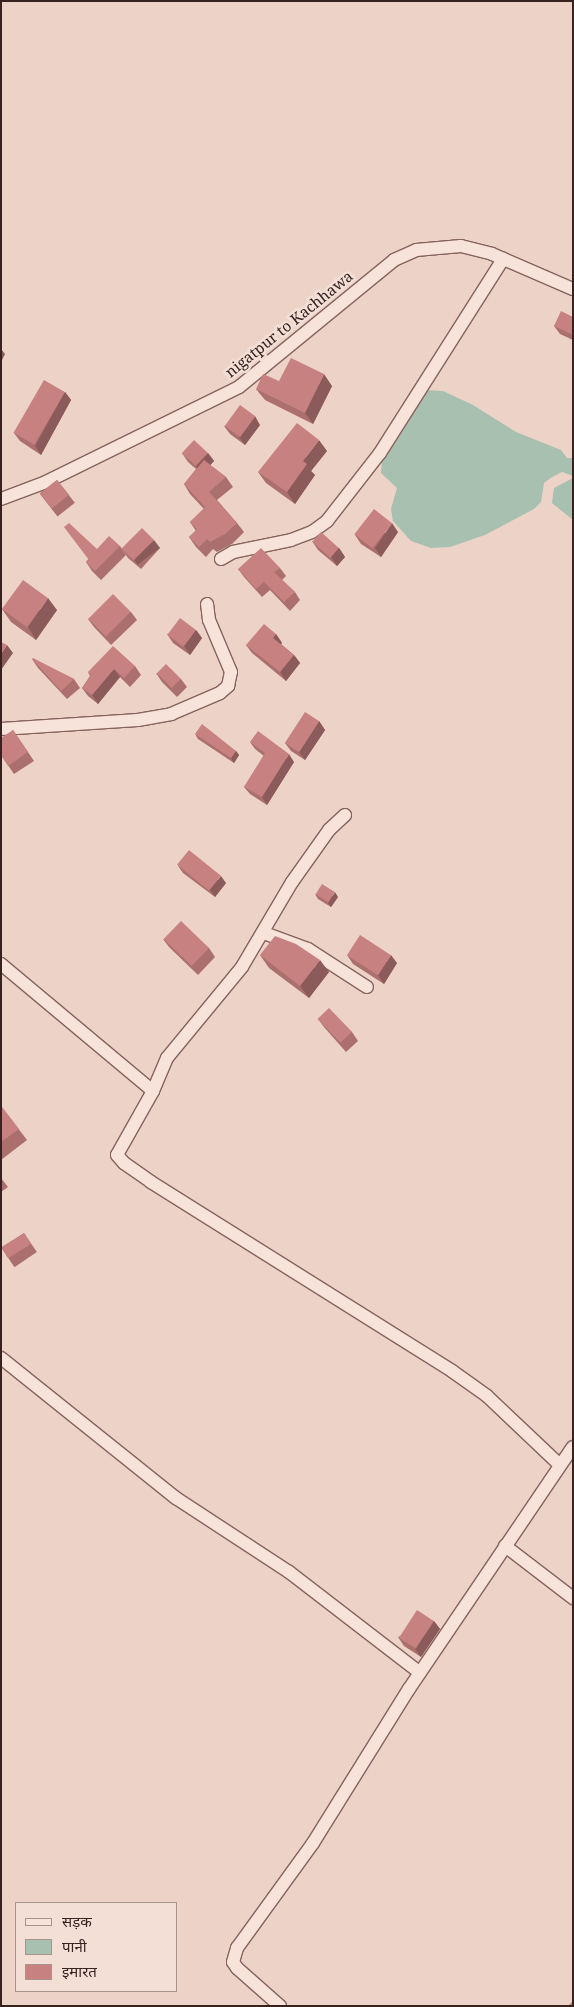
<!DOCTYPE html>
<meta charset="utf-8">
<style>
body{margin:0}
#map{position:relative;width:574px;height:2007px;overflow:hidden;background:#ecd2c7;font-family:"Noto Serif","Noto Sans Devanagari",serif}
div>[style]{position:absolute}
.water>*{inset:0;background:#a8c0af}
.roads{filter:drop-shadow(1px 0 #86635e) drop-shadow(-1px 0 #86635e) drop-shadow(0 1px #86635e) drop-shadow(0 -1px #86635e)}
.street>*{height:12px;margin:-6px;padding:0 6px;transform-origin:6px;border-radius:6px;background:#f7e3da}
.wall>*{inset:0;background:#ab6f6e;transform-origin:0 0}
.shaded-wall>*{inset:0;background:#8b5a5a;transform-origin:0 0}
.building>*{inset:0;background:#c78180;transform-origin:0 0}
span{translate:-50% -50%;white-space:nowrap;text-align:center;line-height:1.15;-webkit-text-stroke:5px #f3dfd6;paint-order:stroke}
.street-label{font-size:15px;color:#372220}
.frame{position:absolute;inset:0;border:2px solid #372220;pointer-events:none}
.legend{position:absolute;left:15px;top:1902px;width:162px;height:90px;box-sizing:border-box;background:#f3dfd6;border:1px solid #a8938d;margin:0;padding:6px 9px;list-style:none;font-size:15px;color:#372220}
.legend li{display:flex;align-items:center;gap:10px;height:25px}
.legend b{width:25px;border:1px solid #a8938d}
</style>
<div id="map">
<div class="water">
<div style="clip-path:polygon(425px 390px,443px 391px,473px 405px,516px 432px,561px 450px,567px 458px,573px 458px,573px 476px,562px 472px,552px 477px,544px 483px,541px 502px,534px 509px,485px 535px,450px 547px,431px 548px,411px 541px,393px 521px,391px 509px,397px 488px,381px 473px,382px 459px)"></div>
<div style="clip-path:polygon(573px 478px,573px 520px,552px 503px,554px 488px)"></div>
</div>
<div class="roads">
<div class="street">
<div style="left:1px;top:499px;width:48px;rotate:-20.7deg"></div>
<div style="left:46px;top:482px;width:215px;rotate:-26.2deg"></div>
<div style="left:239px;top:387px;width:200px;rotate:-39.3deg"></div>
<div style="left:394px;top:260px;width:24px;rotate:-24deg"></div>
<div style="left:416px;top:250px;width:45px;rotate:-5.1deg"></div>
<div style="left:461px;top:246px;width:32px;rotate:14deg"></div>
<div style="left:492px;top:254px;width:88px;rotate:23.4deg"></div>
<div style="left:221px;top:559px;width:14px;rotate:-30deg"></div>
<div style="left:233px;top:552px;width:59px;rotate:-11.7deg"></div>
<div style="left:291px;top:540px;width:22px;rotate:-21deg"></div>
<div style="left:312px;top:532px;width:19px;rotate:-36deg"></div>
<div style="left:327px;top:521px;width:86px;rotate:-52.1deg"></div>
<div style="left:380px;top:453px;width:230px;rotate:-57.6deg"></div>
<div style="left:1px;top:729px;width:137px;rotate:-3.8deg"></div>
<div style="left:138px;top:720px;width:34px;rotate:-10deg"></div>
<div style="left:171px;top:714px;width:53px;rotate:-23.2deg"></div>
<div style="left:220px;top:693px;width:11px;rotate:-41deg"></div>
<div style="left:228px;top:686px;width:14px;rotate:-78deg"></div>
<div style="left:231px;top:672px;width:56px;rotate:-112.9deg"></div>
<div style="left:209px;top:620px;width:16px;rotate:-97deg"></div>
<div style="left:345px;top:815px;width:22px;rotate:137deg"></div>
<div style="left:329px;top:830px;width:64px;rotate:125.4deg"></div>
<div style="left:292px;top:882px;width:99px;rotate:120.5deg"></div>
<div style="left:242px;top:967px;width:118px;rotate:129.5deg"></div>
<div style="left:167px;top:1058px;width:36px;rotate:113deg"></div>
<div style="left:153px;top:1091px;width:73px;rotate:119.4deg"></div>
<div style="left:117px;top:1155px;width:11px;rotate:49deg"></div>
<div style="left:124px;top:1163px;width:33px;rotate:35deg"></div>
<div style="left:151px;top:1182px;width:355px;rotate:32.1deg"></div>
<div style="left:452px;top:1371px;width:43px;rotate:35.5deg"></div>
<div style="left:487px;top:1396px;width:99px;rotate:43.4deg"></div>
<div style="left:264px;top:933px;width:47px;rotate:20deg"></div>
<div style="left:308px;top:949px;width:70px;rotate:32.8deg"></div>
<div style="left:1px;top:964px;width:198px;rotate:39.9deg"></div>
<div style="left:1px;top:1358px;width:224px;rotate:38.7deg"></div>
<div style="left:176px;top:1498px;width:135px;rotate:33.2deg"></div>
<div style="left:289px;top:1572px;width:165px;rotate:37.6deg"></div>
<div style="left:505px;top:1546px;width:86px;rotate:37.4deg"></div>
<div style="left:280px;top:2006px;width:57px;rotate:-138.5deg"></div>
<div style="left:237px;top:1968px;width:7px;rotate:-124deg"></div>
<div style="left:233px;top:1962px;width:15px;rotate:-74deg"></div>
<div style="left:237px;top:1948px;width:130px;rotate:-54.1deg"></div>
<div style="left:313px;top:1843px;width:181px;rotate:-58.1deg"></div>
<div style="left:409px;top:1689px;width:292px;rotate:-55.9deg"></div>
</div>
</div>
<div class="wall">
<div style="clip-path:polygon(573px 317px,573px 340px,560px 334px,554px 326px)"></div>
<div style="clip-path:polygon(279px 381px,332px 386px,313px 424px,265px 400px,256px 389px)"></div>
<div style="clip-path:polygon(65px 392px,71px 400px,41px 455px,20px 441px,14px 433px)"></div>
<div style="clip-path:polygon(260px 425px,245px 445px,230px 434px,224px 426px)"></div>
<div style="clip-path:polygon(327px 451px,311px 471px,315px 475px,295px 504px,266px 483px,258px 472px)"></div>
<div style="clip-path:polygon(182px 453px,208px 453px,214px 461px,210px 465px,226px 477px,233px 487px,217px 500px,237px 523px,244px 532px,232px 544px,217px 552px,213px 549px,206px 557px,196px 547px,189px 537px,196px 531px,190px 522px,204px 509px,190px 494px,184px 484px,196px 469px,188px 462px)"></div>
<div style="left:57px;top:480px;width:29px;height:22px;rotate:52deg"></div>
<div style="clip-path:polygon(398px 532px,381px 557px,361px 544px,355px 535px)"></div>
<div style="clip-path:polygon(312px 541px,339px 548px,345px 557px,337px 566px,318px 550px)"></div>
<div style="clip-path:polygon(120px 546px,126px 555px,101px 580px,92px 571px,86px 562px,97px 549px)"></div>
<div style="clip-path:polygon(160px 548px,141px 569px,128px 558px,122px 549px)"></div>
<div style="clip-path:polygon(280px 568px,286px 576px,282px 580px,295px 592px,300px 600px,290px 611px,270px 590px,262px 597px,244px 577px,238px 569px)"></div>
<div style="clip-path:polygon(2px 609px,57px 610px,36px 640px,11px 622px)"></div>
<div style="clip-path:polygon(131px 612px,137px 620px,111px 645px,94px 627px,88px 619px)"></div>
<div style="clip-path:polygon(196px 630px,202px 638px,190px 655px,173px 643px,167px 634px)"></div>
<div style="clip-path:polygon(276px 634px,282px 643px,281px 644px,294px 655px,300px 663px,286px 681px,252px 653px,246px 645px)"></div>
<div style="clip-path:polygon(32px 659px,74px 679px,80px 688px,67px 699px,38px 668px)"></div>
<div style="clip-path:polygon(135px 666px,141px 675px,130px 687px,120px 677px,98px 704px,88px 696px,82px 688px,90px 676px,88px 672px)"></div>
<div style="clip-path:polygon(156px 673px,181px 679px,187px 687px,177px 697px,162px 682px)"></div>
<div style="clip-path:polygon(319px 721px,325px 730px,305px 760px,291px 751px,285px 743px)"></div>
<div style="clip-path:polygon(13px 730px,34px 761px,14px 774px,1px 755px)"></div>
<div style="clip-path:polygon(195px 734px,236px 751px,239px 755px,234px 763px,198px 739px)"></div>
<div style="clip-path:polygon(250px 742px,294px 762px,267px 805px,250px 794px,244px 787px,264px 756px,255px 749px)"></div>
<div style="clip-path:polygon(178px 866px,226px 883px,215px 897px,183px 873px)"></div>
<div style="clip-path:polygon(315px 894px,338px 897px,331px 907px,318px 899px)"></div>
<div style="clip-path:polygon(163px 939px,209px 948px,215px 957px,198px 975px,169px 947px)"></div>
<div style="clip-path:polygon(260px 955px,329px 972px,309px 998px,269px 968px)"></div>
<div style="clip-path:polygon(347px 955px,397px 963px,384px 984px,353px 964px)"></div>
<div style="clip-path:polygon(318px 1019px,352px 1032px,358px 1041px,346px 1052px,324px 1027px)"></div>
<div style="clip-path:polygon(1px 1106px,27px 1140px,1px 1160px)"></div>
<div style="clip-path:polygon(1px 1178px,8px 1187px,1px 1192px)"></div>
<div style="left:24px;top:1233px;width:23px;height:27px;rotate:56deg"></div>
<div style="clip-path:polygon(434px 1621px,440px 1629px,421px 1657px,404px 1646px,398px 1637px)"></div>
</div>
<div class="shaded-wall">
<div style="clip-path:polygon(1px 349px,5px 354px,1px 362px)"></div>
<div style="clip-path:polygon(324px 374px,332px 386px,313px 424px,305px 413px)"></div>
<div style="clip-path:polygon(65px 392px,71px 400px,41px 455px,35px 446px)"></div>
<div style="clip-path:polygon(255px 416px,260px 425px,245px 445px,239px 437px)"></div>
<div style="clip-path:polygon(319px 440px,327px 451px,311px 471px,315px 475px,295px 504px,287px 492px,303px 461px)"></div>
<div style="clip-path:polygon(208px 453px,214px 461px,202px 474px,196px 466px)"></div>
<div style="clip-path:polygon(392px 523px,398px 532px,381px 557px,375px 548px)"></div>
<div style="left:154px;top:540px;width:10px;height:28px;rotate:53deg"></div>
<div style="clip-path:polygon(339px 548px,345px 557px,337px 566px,331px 557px)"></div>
<div style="clip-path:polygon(48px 598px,57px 610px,36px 640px,28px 627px)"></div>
<div style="clip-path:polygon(196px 630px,202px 638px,190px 655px,184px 646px)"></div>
<div style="clip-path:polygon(276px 634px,282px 643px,279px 646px,273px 638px)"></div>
<div style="clip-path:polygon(7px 645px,13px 653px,1px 670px,1px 654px)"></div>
<div style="clip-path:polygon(294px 655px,300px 663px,286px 681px,280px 672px)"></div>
<div style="clip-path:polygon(114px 669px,120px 677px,98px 704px,92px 695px)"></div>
<div style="clip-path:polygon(319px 721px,325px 730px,305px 760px,299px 752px)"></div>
<div style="clip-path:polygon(236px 751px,239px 755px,234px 763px,231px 758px)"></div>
<div style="clip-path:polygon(289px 754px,294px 762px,267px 805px,262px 797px)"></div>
<div style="clip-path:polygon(221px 876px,226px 883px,215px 897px,210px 890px)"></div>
<div style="clip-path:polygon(335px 892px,338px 897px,331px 907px,328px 903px)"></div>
<div style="clip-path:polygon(391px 955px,397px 963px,384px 984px,378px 975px)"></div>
<div style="clip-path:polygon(320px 960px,329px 972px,309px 998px,300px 986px)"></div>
<div style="clip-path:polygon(434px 1621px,440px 1629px,421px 1657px,415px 1649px)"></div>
</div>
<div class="building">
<div style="clip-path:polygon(561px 311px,573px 317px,573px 335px,554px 326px)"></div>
<div style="clip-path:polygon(291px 358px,324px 374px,305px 413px,256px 389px,263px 374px,279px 381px)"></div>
<div style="left:44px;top:380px;width:24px;height:61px;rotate:30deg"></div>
<div style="left:240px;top:405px;width:19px;height:26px;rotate:36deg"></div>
<div style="clip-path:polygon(297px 423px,319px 440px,303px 461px,307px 464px,287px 492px,258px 472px)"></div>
<div style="left:194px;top:440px;width:19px;height:18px;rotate:43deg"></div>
<div style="clip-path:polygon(204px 460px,226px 477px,209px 492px,237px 523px,225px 534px,210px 542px,207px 539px,199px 547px,189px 537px,197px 529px,190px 522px,205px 507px,184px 484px)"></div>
<div style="left:57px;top:480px;width:19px;height:22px;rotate:51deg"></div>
<div style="left:374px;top:509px;width:23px;height:32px;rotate:38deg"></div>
<div style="clip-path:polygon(69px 523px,97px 549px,109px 536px,120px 546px,95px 571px,86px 562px,89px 560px,64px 527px)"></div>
<div style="left:142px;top:528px;width:17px;height:29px;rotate:45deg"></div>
<div style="left:321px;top:532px;width:24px;height:13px;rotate:42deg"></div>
<div style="clip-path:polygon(261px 548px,280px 568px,274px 572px,295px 592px,284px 602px,264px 582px,256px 589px,238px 569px)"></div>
<div style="left:23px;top:580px;width:31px;height:36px;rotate:36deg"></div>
<div style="left:113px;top:594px;width:25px;height:35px;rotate:45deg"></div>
<div style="left:180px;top:618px;width:20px;height:21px;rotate:37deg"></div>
<div style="clip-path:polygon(264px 624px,276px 634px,273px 638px,294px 655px,280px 672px,246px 645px)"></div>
<div style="clip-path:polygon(1px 642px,7px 645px,1px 654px)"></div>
<div style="clip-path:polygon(113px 646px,135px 666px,124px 678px,114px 669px,92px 695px,82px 688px,91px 675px,88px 672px)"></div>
<div style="clip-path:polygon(33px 658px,74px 679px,61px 691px,32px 659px)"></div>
<div style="left:166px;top:664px;width:21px;height:13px;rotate:45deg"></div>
<div style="left:305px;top:712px;width:17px;height:37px;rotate:33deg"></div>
<div style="clip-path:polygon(202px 724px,236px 751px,231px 758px,195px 734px)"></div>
<div style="clip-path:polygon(13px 730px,28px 752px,8px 766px,1px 755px,1px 738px)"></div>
<div style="clip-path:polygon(258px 731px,289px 754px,262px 797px,244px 787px,265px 753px,250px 742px)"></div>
<div style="left:189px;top:850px;width:41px;height:19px;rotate:39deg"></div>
<div style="left:322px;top:884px;width:15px;height:12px;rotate:32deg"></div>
<div style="left:181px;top:921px;width:39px;height:25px;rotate:44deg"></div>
<div style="left:360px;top:935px;width:37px;height:24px;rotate:33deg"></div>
<div style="clip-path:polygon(275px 936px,296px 944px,320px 960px,300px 986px,260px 955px)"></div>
<div style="left:329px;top:1008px;width:33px;height:16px;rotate:46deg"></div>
<div style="clip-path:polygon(1px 1106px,19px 1129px,1px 1142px)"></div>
<div style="left:24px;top:1233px;width:13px;height:27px;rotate:58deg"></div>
<div style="left:417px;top:1610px;width:20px;height:33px;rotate:33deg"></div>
<div style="clip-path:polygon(573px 2001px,573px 2006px,568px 2006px)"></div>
</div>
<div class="street-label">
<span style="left:289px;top:324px;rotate:-39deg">nigatpur to Kachhawa</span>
</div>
<div class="frame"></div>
<ul class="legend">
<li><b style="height:6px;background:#f7e3da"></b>सड़क</li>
<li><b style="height:14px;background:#a8c0af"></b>पानी</li>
<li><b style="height:14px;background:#c78180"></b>इमारत</li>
</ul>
</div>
